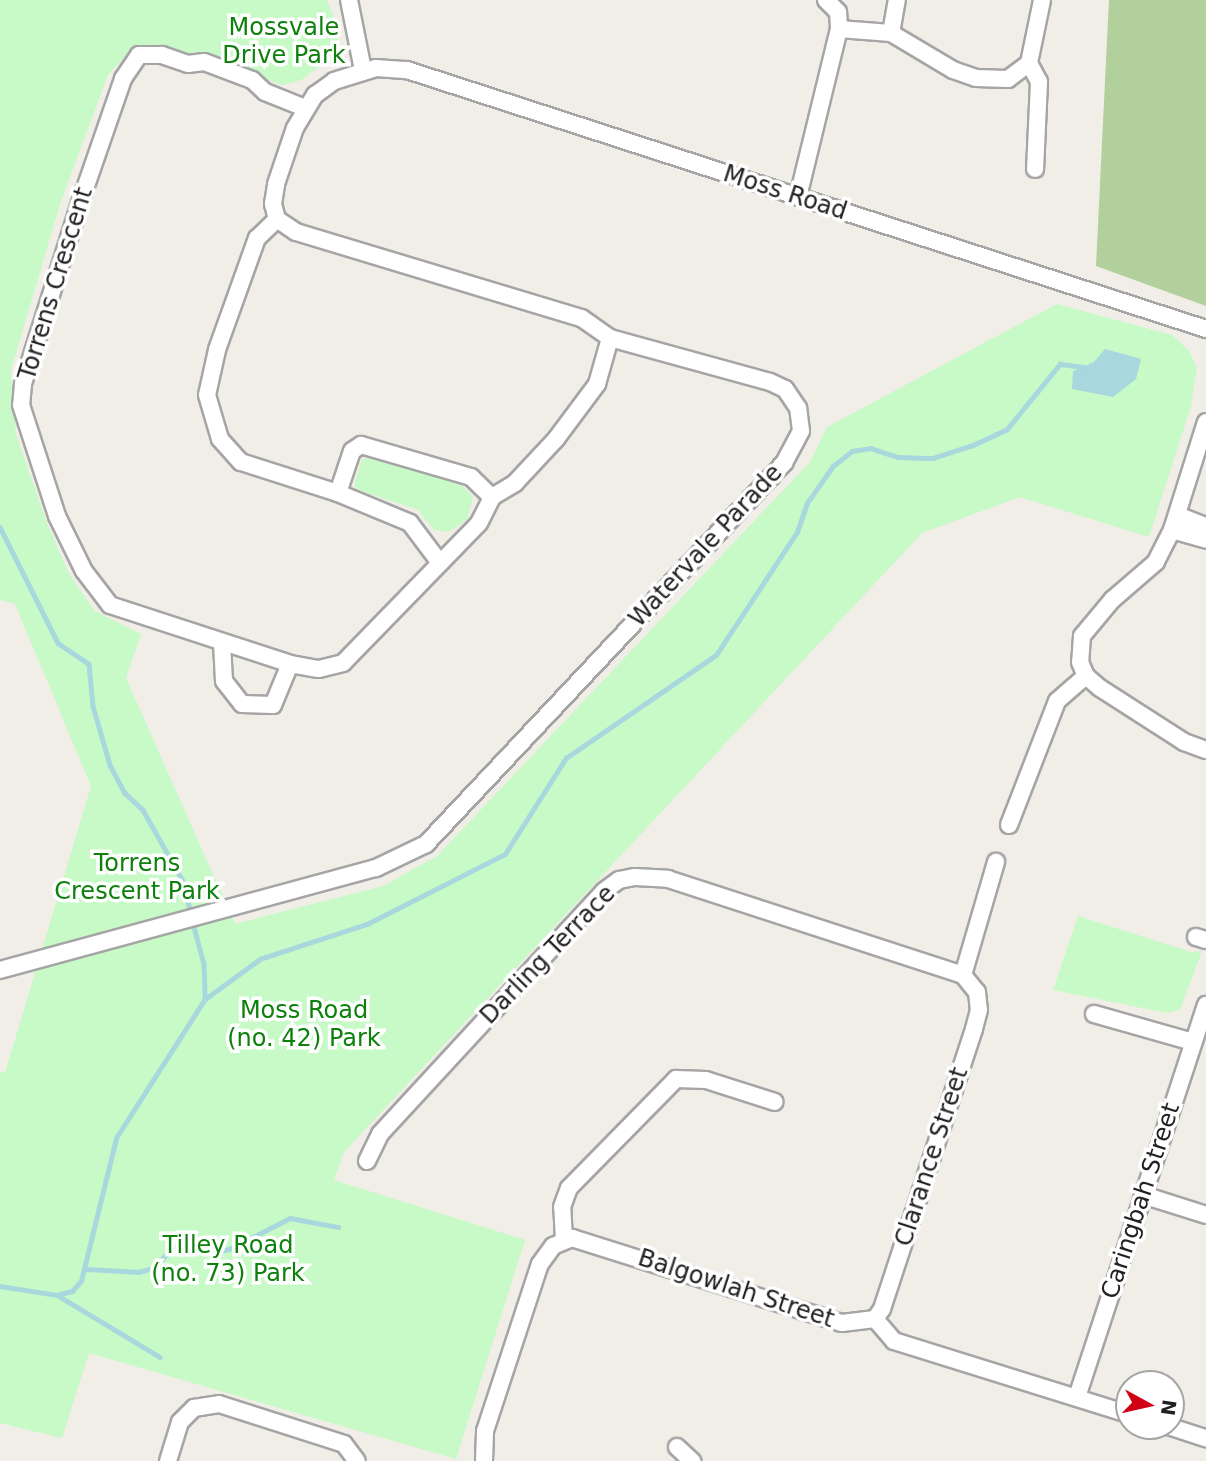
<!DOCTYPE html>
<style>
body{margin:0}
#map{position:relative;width:1206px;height:1461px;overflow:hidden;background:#f1ede7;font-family:"DejaVu Sans",sans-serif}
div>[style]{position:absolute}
.forest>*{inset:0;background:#b1d09c}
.park>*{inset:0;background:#c7fac6}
.water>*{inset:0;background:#a8d7de}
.stream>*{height:4.5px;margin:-2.25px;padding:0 2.25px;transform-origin:2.25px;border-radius:2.25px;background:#a8d7de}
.roads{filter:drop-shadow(2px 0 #a5a5a5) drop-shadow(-2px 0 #a5a5a5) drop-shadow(0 2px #a5a5a5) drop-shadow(0 -2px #a5a5a5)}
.minor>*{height:16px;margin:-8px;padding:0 8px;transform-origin:8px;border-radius:8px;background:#fff}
span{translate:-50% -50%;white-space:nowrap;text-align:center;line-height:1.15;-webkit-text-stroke:7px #fff;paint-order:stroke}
.park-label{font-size:24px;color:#0d810c}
.street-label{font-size:24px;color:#212121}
.north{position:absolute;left:1115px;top:1370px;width:70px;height:70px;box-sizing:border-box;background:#fff;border:2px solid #a6a6a6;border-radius:50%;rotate:98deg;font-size:19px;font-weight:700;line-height:28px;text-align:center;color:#212121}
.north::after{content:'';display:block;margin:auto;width:24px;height:32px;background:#d10114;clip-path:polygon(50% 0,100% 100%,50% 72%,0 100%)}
</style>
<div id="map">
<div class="forest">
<div style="clip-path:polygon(1109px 0,1206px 0,1206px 306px,1096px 266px)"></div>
</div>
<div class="park">
<div style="clip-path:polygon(0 0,327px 0,335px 20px,339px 45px,333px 57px,301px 80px,283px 85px,163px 48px,134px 47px,108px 75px,61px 201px,11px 370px,16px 434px,47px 523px,69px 574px,95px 611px,141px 634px,126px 678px,235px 924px,383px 886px,437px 856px,810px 462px,827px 427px,1057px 304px,1172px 335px,1189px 351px,1197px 368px,1191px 406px,1149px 537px,1020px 497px,922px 533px,344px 1152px,334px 1180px,525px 1240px,456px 1459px,89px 1353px,62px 1438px,0 1423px,0 1072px,5px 1073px,91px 786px,15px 604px,0 600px)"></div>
<div style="clip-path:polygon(373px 458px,460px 484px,473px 496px,467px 520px,448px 532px,434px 530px,418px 510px,359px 490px,354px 485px,362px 459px)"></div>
<div style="clip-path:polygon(1078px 916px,1191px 952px,1202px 951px,1180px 1010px,1167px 1013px,1053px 990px)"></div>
</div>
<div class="water">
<div style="clip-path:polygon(1105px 349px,1141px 359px,1136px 379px,1113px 397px,1072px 389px,1073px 371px,1094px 362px)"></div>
</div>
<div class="stream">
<div style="left:0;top:527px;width:130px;rotate:63.4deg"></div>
<div style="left:58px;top:643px;width:37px;rotate:34deg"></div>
<div style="left:89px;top:664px;width:42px;rotate:84.6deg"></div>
<div style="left:93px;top:706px;width:61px;rotate:73.9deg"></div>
<div style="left:110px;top:765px;width:32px;rotate:62deg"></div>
<div style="left:125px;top:793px;width:25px;rotate:43deg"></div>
<div style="left:143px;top:810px;width:81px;rotate:60.6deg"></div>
<div style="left:183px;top:881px;width:34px;rotate:76deg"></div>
<div style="left:193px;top:923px;width:42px;rotate:75deg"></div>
<div style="left:204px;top:964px;width:35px;rotate:88deg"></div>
<div style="left:87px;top:1269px;width:51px;rotate:3.4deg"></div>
<div style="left:138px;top:1272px;width:16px;rotate:-15deg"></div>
<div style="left:153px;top:1268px;width:33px;rotate:-45deg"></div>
<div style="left:176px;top:1245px;width:12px;rotate:-14deg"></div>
<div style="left:188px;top:1242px;width:29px;rotate:20deg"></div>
<div style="left:215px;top:1252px;width:14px;rotate:-12deg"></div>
<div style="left:229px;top:1249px;width:68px;rotate:-26.9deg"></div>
<div style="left:290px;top:1218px;width:49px;rotate:10.6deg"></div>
<div style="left:0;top:1286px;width:58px;rotate:9deg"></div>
<div style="left:57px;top:1295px;width:16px;rotate:-15deg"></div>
<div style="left:72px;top:1291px;width:13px;rotate:-48deg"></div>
<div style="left:81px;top:1281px;width:147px;rotate:-76.2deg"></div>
<div style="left:116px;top:1138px;width:165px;rotate:-57.4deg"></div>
<div style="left:205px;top:999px;width:68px;rotate:-36deg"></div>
<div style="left:260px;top:959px;width:113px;rotate:-18.1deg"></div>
<div style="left:367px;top:924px;width:155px;rotate:-26.9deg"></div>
<div style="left:505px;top:854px;width:114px;rotate:-57.6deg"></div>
<div style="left:566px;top:758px;width:182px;rotate:-34.5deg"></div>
<div style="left:716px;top:655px;width:147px;rotate:-56.6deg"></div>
<div style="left:797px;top:532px;width:31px;rotate:-71deg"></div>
<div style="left:807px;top:503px;width:45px;rotate:-54.9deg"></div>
<div style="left:833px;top:466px;width:24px;rotate:-38deg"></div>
<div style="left:852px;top:451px;width:18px;rotate:-9deg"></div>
<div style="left:870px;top:448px;width:29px;rotate:18deg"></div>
<div style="left:898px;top:457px;width:35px;rotate:2deg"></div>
<div style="left:933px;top:458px;width:40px;rotate:-18deg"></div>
<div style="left:971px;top:446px;width:40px;rotate:-25deg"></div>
<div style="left:1007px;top:429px;width:84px;rotate:-50.8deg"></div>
<div style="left:1060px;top:364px;width:24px;rotate:7deg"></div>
<div style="left:57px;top:1295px;width:120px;rotate:31deg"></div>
</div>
<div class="roads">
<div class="minor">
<div style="left:349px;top:0;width:71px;rotate:78.7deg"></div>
<div style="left:839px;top:29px;width:52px;rotate:4.4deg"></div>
<div style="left:891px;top:33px;width:72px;rotate:30.8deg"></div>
<div style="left:953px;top:70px;width:24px;rotate:19deg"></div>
<div style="left:976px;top:78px;width:32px;rotate:2deg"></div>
<div style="left:1008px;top:79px;width:26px;rotate:-37deg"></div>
<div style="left:1029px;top:63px;width:64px;rotate:-78.3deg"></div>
<div style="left:891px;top:33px;width:34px;rotate:-80deg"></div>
<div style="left:1029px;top:63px;width:21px;rotate:62deg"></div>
<div style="left:1039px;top:82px;width:87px;rotate:92.6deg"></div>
<div style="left:305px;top:108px;width:43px;rotate:-158.2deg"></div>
<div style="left:265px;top:92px;width:18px;rotate:-137deg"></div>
<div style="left:252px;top:80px;width:51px;rotate:-159.4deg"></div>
<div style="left:204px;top:62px;width:16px;rotate:173deg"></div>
<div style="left:188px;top:64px;width:28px;rotate:-161deg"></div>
<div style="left:162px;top:55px;width:23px;rotate:180deg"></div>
<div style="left:139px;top:55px;width:29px;rotate:124deg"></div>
<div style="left:123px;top:79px;width:131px;rotate:109.1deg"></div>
<div style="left:80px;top:203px;width:190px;rotate:107.5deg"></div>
<div style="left:23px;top:384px;width:21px;rotate:95deg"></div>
<div style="left:21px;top:405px;width:117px;rotate:72deg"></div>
<div style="left:57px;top:516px;width:61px;rotate:63.9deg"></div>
<div style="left:84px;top:571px;width:43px;rotate:52.6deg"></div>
<div style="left:110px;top:605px;width:189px;rotate:18.1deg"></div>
<div style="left:290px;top:664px;width:29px;rotate:10deg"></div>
<div style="left:319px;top:669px;width:25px;rotate:-14deg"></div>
<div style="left:343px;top:663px;width:195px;rotate:-45.8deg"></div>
<div style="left:479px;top:523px;width:29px;rotate:-63deg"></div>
<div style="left:492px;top:497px;width:27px;rotate:-31deg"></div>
<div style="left:515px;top:483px;width:60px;rotate:-47deg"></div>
<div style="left:556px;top:439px;width:69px;rotate:-53.3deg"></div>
<div style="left:597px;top:384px;width:48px;rotate:-74.2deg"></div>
<div style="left:798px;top:197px;width:173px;rotate:-76.3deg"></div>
<div style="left:839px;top:29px;width:17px;rotate:-93deg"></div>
<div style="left:838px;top:12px;width:17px;rotate:-135deg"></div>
<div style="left:277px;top:219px;width:28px;rotate:136deg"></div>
<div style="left:257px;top:238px;width:119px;rotate:109.7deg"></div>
<div style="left:217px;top:350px;width:46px;rotate:102.5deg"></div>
<div style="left:207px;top:395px;width:46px;rotate:73.5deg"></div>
<div style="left:220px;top:439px;width:31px;rotate:48deg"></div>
<div style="left:241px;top:462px;width:102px;rotate:17.7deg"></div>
<div style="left:338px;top:493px;width:78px;rotate:22.6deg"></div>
<div style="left:410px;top:523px;width:50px;rotate:53.1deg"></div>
<div style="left:1206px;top:422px;width:113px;rotate:107.5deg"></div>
<div style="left:1172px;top:530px;width:36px;rotate:117deg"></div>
<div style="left:1156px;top:562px;width:58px;rotate:139.2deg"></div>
<div style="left:1112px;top:600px;width:47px;rotate:129.8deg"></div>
<div style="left:1082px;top:636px;width:26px;rotate:94deg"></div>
<div style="left:1080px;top:662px;width:15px;rotate:67deg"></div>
<div style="left:1086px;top:676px;width:18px;rotate:41deg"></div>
<div style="left:1100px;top:688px;width:100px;rotate:32.7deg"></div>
<div style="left:1184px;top:742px;width:23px;rotate:20deg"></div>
<div style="left:338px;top:493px;width:44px;rotate:-71.6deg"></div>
<div style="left:352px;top:451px;width:11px;rotate:-34deg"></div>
<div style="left:361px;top:445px;width:115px;rotate:16.2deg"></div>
<div style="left:471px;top:477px;width:29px;rotate:44deg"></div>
<div style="left:1177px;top:515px;width:31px;rotate:21deg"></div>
<div style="left:1172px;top:530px;width:35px;rotate:16deg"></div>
<div style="left:222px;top:643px;width:38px;rotate:87deg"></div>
<div style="left:224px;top:681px;width:29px;rotate:52deg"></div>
<div style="left:242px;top:704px;width:31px;rotate:2deg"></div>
<div style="left:273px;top:705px;width:44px;rotate:-67.5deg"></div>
<div style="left:1009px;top:825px;width:133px;rotate:-68.8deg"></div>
<div style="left:1057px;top:701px;width:38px;rotate:-41deg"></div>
<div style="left:1196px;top:937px;width:10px;rotate:17deg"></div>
<div style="left:0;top:970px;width:390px;rotate:-15.2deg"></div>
<div style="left:376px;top:868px;width:55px;rotate:-25.6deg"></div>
<div style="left:426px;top:844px;width:523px;rotate:-46.78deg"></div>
<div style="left:784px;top:463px;width:36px;rotate:-62deg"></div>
<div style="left:801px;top:431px;width:23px;rotate:-97deg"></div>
<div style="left:798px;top:408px;width:23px;rotate:-124deg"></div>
<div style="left:785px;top:389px;width:17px;rotate:-155deg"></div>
<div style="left:770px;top:382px;width:166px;rotate:-164.6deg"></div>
<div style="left:610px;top:338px;width:35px;rotate:-145deg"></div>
<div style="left:581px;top:318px;width:298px;rotate:-163.2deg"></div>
<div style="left:296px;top:232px;width:23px;rotate:-146deg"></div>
<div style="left:277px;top:219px;width:16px;rotate:-105deg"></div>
<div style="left:273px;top:204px;width:20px;rotate:-81deg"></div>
<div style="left:276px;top:184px;width:59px;rotate:-71.3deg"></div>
<div style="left:295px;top:128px;width:39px;rotate:-59deg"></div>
<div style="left:315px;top:95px;width:24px;rotate:-36deg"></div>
<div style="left:334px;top:81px;width:44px;rotate:-17.2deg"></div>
<div style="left:376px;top:68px;width:31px;rotate:4deg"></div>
<div style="left:407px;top:70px;width:840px;rotate:17.96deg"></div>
<div style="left:963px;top:975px;width:118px;rotate:-73.7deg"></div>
<div style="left:1094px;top:1014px;width:103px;rotate:15.8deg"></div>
<div style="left:367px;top:1161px;width:30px;rotate:-64deg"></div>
<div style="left:380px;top:1134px;width:330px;rotate:-47.3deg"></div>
<div style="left:604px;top:891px;width:19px;rotate:-36deg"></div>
<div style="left:619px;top:880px;width:16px;rotate:-11deg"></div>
<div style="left:635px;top:877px;width:33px;rotate:3deg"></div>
<div style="left:668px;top:879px;width:310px;rotate:18deg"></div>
<div style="left:963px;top:975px;width:22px;rotate:51deg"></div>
<div style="left:977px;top:992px;width:18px;rotate:84deg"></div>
<div style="left:979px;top:1010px;width:20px;rotate:105deg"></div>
<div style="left:974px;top:1029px;width:295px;rotate:108.2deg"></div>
<div style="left:882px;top:1309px;width:12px;rotate:125deg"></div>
<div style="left:1143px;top:1195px;width:66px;rotate:17.6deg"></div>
<div style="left:564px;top:1240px;width:33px;rotate:-93deg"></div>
<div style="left:562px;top:1207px;width:20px;rotate:-70deg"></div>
<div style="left:569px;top:1188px;width:153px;rotate:-45.5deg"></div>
<div style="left:676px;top:1079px;width:30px;rotate:2deg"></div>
<div style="left:706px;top:1080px;width:72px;rotate:17.7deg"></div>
<div style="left:1077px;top:1397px;width:413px;rotate:-71.8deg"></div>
<div style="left:1168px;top:1426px;width:40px;rotate:18deg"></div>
<div style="left:677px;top:1447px;width:21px;rotate:43deg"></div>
<div style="left:168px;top:1461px;width:41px;rotate:-72.9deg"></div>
<div style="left:180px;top:1422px;width:20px;rotate:-45deg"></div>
<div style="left:194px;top:1408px;width:25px;rotate:-9deg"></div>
<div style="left:219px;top:1404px;width:131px;rotate:17.7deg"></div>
<div style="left:344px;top:1444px;width:21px;rotate:53deg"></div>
<div style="left:484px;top:1461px;width:30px;rotate:-88deg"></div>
<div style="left:485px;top:1431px;width:176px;rotate:-71.8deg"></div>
<div style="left:540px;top:1264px;width:22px;rotate:-54deg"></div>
<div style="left:553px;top:1246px;width:21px;rotate:-23deg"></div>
<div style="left:572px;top:1238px;width:283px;rotate:17.5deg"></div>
<div style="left:842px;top:1323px;width:33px;rotate:-7deg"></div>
<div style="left:875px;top:1319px;width:29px;rotate:49deg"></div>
<div style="left:894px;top:1341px;width:246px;rotate:17.3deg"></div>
</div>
</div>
<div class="park-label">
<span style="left:284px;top:42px">Mossvale<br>Drive Park</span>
<span style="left:137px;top:878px">Torrens<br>Crescent Park</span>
<span style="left:304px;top:1025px">Moss Road<br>(no. 42) Park</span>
<span style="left:228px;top:1260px">Tilley Road<br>(no. 73) Park</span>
</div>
<div class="street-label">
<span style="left:785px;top:193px;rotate:18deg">Moss Road</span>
<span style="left:56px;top:284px;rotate:-73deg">Torrens Crescent</span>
<span style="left:706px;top:546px;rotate:-47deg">Watervale Parade</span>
<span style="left:548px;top:955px;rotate:-46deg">Darling Terrace</span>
<span style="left:932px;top:1157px;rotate:-72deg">Clarance Street</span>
<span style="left:1141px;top:1201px;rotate:-72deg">Caringbah Street</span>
<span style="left:736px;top:1289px;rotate:18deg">Balgowlah Street</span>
</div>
<div class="north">N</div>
</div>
